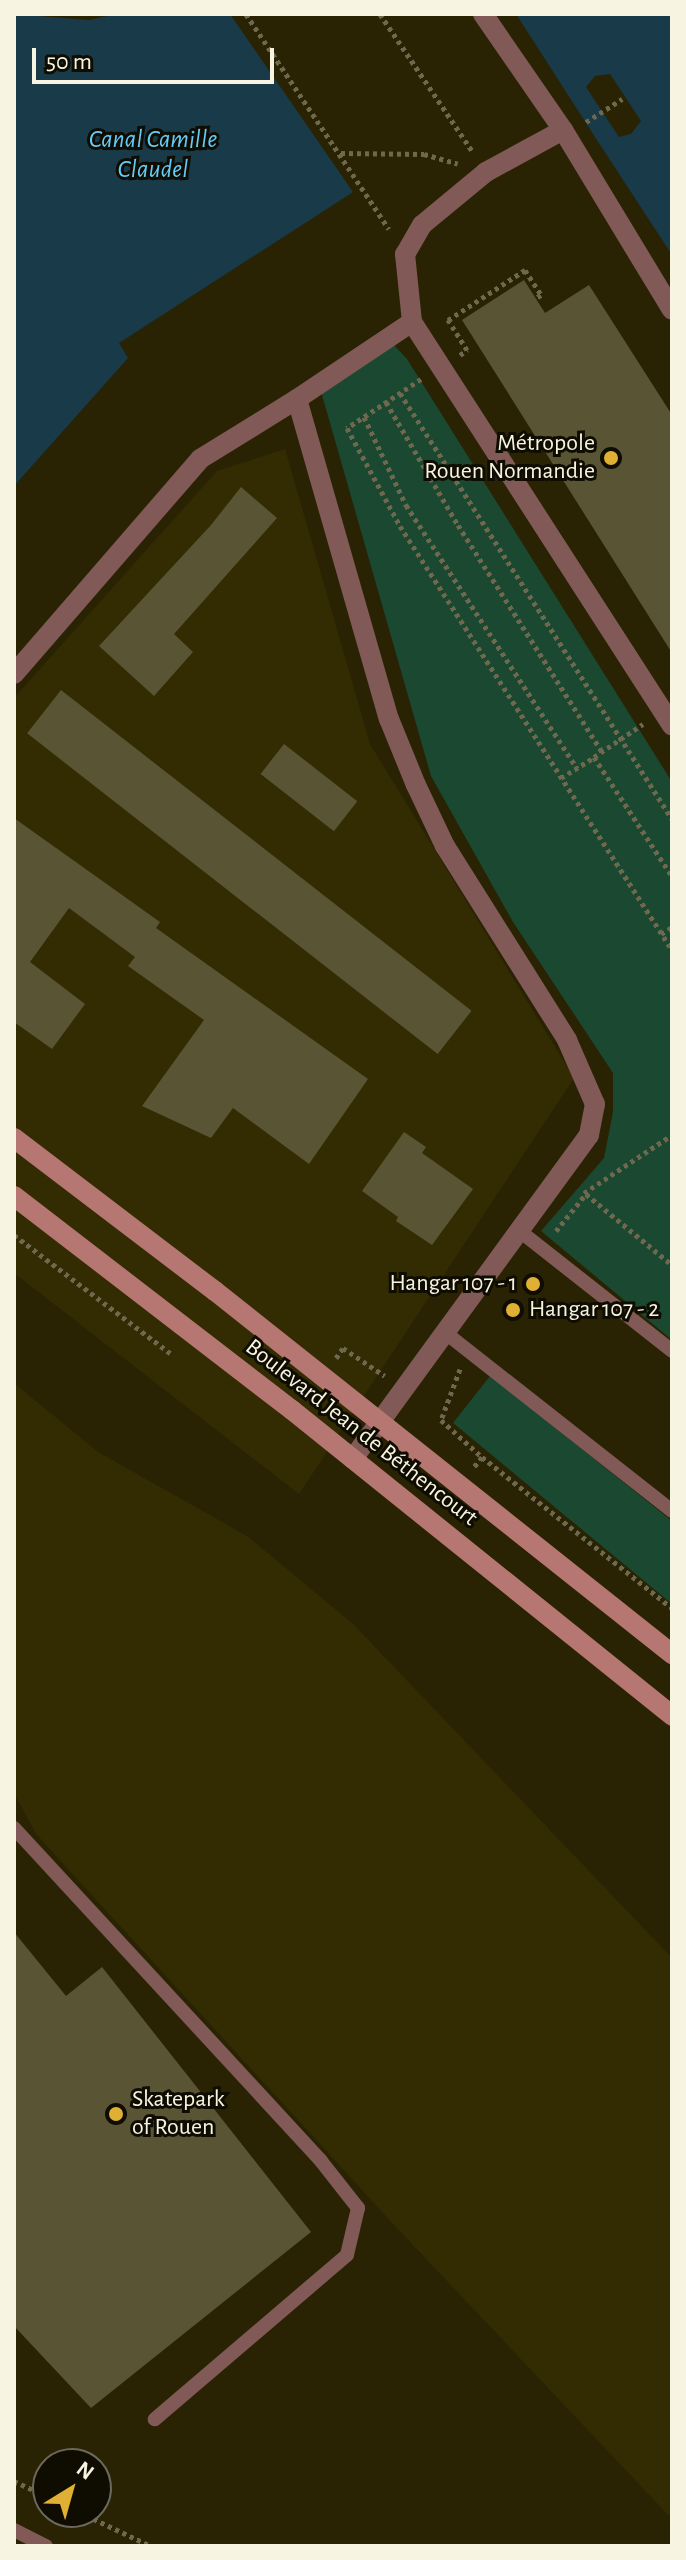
<!DOCTYPE html>
<meta charset="utf-8">
<style>
body{margin:0}
#map{position:relative;width:686px;height:2560px;overflow:hidden;background:#292303;font-family:"Alegreya Sans",sans-serif}
div>[style]{position:absolute}
.built>*{inset:0;background:#332c02}
.green>*{inset:0;background:#1a4830}
.water>*{inset:0;background:#183a49}
.pier>*{inset:0;background:#292303}
.building>*{inset:0;background:#595434;transform-origin:0 0}
.path>*{height:5px;margin-top:-2.5px;transform-origin:0;background:repeating-linear-gradient(90deg,#6e694e 0 4px,transparent 0 8px)}
.lane>*{height:14px;margin:-7px;padding:0 7px;transform-origin:7px;border-radius:7px;background:#815956}
.street>*{height:20px;margin:-10px;padding:0 10px;transform-origin:10px;border-radius:10px;background:#815956}
.secondary>*{height:20px;margin:-10px;padding:0 10px;transform-origin:10px;border-radius:10px;background:#b67772}
.dots>*{width:22px;height:22px;translate:-50% -50%;box-sizing:border-box;border:4px solid #0f0d02;border-radius:50%}
span{translate:-50% -50%;white-space:nowrap;text-align:center;line-height:1.15;-webkit-text-stroke:6px #0f0d02;paint-order:stroke}
.poi-label{font-size:24px;color:#f7f4e2}
.right{translate:-100% -50%;text-align:right}
.left{translate:0 -50%;text-align:left}
.street-label{font-size:24px;color:#f7f4e2}
.water-label{font-size:26px;color:#62ccfb;font-style:italic}
.frame{position:absolute;inset:0;border:16px solid #f7f4e2;pointer-events:none}
.north{position:absolute;left:32px;top:2448px;width:80px;height:80px;box-sizing:border-box;background:#0f0d02;border:2px solid #6c695c;border-radius:50%;rotate:37deg;font-size:22px;font-weight:700;line-height:32px;text-align:center;color:#f7f4e2}
.north::after{content:'';display:block;margin:auto;width:28px;height:36px;background:#e0b034;clip-path:polygon(50% 0,100% 100%,50% 72%,0 100%)}
.scale{position:absolute;left:32px;top:48px;width:242px;height:36px;box-sizing:border-box;border:4px solid #f7f4e2;border-top:0;padding-left:10px;font-size:24px;line-height:28px;white-space:nowrap;color:#f7f4e2;-webkit-text-stroke:6px #0f0d02;paint-order:stroke}
</style>
<div id="map">
<div class="built">
<div style="clip-path:polygon(285px 449px,370px 744px,574px 1078px,299px 1494px,14px 1273px,14px 698px,217px 471px)"></div>
<div style="clip-path:polygon(14px 1383px,98px 1452px,247px 1536px,353px 1624px,672px 1958px,672px 2519px,396px 2227px,36px 1834px,14px 1793px)"></div>
</div>
<div class="green">
<div style="clip-path:polygon(393px 344px,407px 359px,672px 782px,672px 1340px,541px 1231px,604px 1158px,613px 1112px,613px 1073px,513px 922px,431px 776px,320px 388px)"></div>
<div style="clip-path:polygon(490px 1376px,672px 1521px,672px 1604px,453px 1423px)"></div>
</div>
<div class="water">
<div style="clip-path:polygon(14px 14px,89px 20px,117px 14px,230px 14px,353px 192px,119px 343px,128px 358px,14px 486px)"></div>
<div style="clip-path:polygon(516px 14px,672px 14px,672px 255px,595px 137px)"></div>
</div>
<div class="pier">
<div style="clip-path:polygon(610px 74px,641px 121px,631px 134px,619px 137px,586px 87px,595px 76px)"></div>
</div>
<div class="building">
<div style="clip-path:polygon(524px 280px,545px 313px,589px 285px,672px 415px,672px 653px,462px 320px)"></div>
<div style="clip-path:polygon(241px 487px,277px 518px,174px 634px,193px 652px,154px 696px,99px 646px,211px 525px)"></div>
<div style="left:61px;top:690px;width:521px;height:55px;rotate:38deg"></div>
<div style="left:284px;top:744px;width:93px;height:38px;rotate:38deg"></div>
<div style="clip-path:polygon(14px 818px,160px 922px,156px 928px,368px 1079px,309px 1164px,233px 1108px,211px 1138px,142px 1106px,204px 1020px,128px 966px,135px 957px,69px 908px,30px 962px,85px 1004px,52px 1049px,14px 1022px)"></div>
<div style="clip-path:polygon(404px 1132px,426px 1147px,422px 1153px,473px 1189px,432px 1245px,396px 1221px,398px 1217px,362px 1191px)"></div>
<div style="clip-path:polygon(14px 1932px,66px 1996px,102px 1967px,311px 2232px,91px 2408px,14px 2326px)"></div>
</div>
<div class="path">
<div style="left:246px;top:14px;width:258px;rotate:56.4deg"></div>
<div style="left:380px;top:14px;width:165px;rotate:56.1deg"></div>
<div style="left:586px;top:122px;width:43px;rotate:-32.6deg"></div>
<div style="left:341px;top:153px;width:83px;rotate:0.7deg"></div>
<div style="left:424px;top:154px;width:35px;rotate:16deg"></div>
<div style="left:460px;top:355px;width:9px;rotate:-36deg"></div>
<div style="left:467px;top:350px;width:36px;rotate:-122deg"></div>
<div style="left:448px;top:320px;width:92px;rotate:-33deg"></div>
<div style="left:525px;top:270px;width:30px;rotate:57deg"></div>
<div style="left:541px;top:295px;width:6px;rotate:149deg"></div>
<div style="left:421px;top:379px;width:89px;rotate:146.5deg"></div>
<div style="left:347px;top:428px;width:111px;rotate:61.6deg"></div>
<div style="left:400px;top:526px;width:504px;rotate:57.32deg"></div>
<div style="left:400px;top:393px;width:505px;rotate:57.44deg"></div>
<div style="left:386px;top:402px;width:143px;rotate:59.7deg"></div>
<div style="left:458px;top:525px;width:269px;rotate:57.6deg"></div>
<div style="left:364px;top:417px;width:98px;rotate:64.5deg"></div>
<div style="left:406px;top:505px;width:314px;rotate:57deg"></div>
<div style="left:594px;top:757px;width:59px;rotate:-34deg"></div>
<div style="left:561px;top:778px;width:39px;rotate:-32deg"></div>
<div style="left:594px;top:757px;width:142px;rotate:56.8deg"></div>
<div style="left:661px;top:934px;width:13px;rotate:-32deg"></div>
<div style="left:584px;top:1193px;width:105px;rotate:-33.4deg"></div>
<div style="left:556px;top:1231px;width:48px;rotate:-51deg"></div>
<div style="left:586px;top:1194px;width:112px;rotate:39.5deg"></div>
<div style="left:14px;top:1235px;width:196px;rotate:37.1deg"></div>
<div style="left:336px;top:1358px;width:12px;rotate:-55deg"></div>
<div style="left:343px;top:1348px;width:50px;rotate:33.7deg"></div>
<div style="left:460px;top:1369px;width:54px;rotate:110.4deg"></div>
<div style="left:441px;top:1420px;width:55px;rotate:42.1deg"></div>
<div style="left:482px;top:1457px;width:13px;rotate:129deg"></div>
<div style="left:482px;top:1457px;width:243px;rotate:38.5deg"></div>
<div style="left:14px;top:2481px;width:38px;rotate:25deg"></div>
<div style="left:79px;top:2512px;width:80px;rotate:25.3deg"></div>
</div>
<div class="lane">
<div style="left:521px;top:1232px;width:192px;rotate:38.2deg"></div>
<div style="left:447px;top:1334px;width:286px;rotate:38.2deg"></div>
<div style="left:14px;top:1828px;width:453px;rotate:47.3deg"></div>
<div style="left:321px;top:2161px;width:60px;rotate:51.8deg"></div>
<div style="left:358px;top:2208px;width:48px;rotate:103.2deg"></div>
<div style="left:347px;top:2255px;width:253px;rotate:139.5deg"></div>
<div style="left:14px;top:2530px;width:36px;rotate:27deg"></div>
</div>
<div class="street">
<div style="left:483px;top:14px;width:141px;rotate:55.4deg"></div>
<div style="left:563px;top:130px;width:210px;rotate:58.8deg"></div>
<div style="left:563px;top:130px;width:88px;rotate:151.4deg"></div>
<div style="left:486px;top:172px;width:83px;rotate:140.4deg"></div>
<div style="left:422px;top:225px;width:34px;rotate:120deg"></div>
<div style="left:405px;top:254px;width:68px;rotate:84.1deg"></div>
<div style="left:412px;top:322px;width:480px;rotate:57.2deg"></div>
<div style="left:297px;top:399px;width:333px;rotate:74deg"></div>
<div style="left:389px;top:719px;width:71px;rotate:67.8deg"></div>
<div style="left:416px;top:785px;width:68px;rotate:64.6deg"></div>
<div style="left:445px;top:846px;width:229px;rotate:57.8deg"></div>
<div style="left:567px;top:1040px;width:70px;rotate:66.4deg"></div>
<div style="left:595px;top:1104px;width:32px;rotate:101deg"></div>
<div style="left:589px;top:1135px;width:401px;rotate:126.1deg"></div>
<div style="left:14px;top:674px;width:284px;rotate:-49.1deg"></div>
<div style="left:200px;top:459px;width:114px;rotate:-31.7deg"></div>
<div style="left:297px;top:399px;width:138px;rotate:-33.8deg"></div>
</div>
<div class="secondary">
<div style="left:14px;top:1138px;width:253px;rotate:37.3deg"></div>
<div style="left:215px;top:1291px;width:584px;rotate:38.46deg"></div>
<div style="left:14px;top:1196px;width:351px;rotate:37.6deg"></div>
<div style="left:292px;top:1410px;width:488px;rotate:38.8deg"></div>
</div>
<div class="dots">
<div style="left:611px;top:458px;background:#e0b034"></div>
<div style="left:533px;top:1284px;background:#e0b034"></div>
<div style="left:513px;top:1310px;background:#e0b034"></div>
<div style="left:116px;top:2114px;background:#e0b034"></div>
</div>
<div class="poi-label">
<span class="right" style="left:595px;top:458px">Métropole<br>Rouen Normandie</span>
<span class="right" style="left:517px;top:1284px">Hangar 107 - 1</span>
<span class="left" style="left:529px;top:1310px">Hangar 107 - 2</span>
<span class="left" style="left:132px;top:2114px">Skatepark<br>of Rouen</span>
</div>
<div class="street-label">
<span style="left:361px;top:1433px;rotate:38deg">Boulevard Jean de Béthencourt</span>
</div>
<div class="water-label">
<span style="left:153px;top:155px">Canal Camille<br>Claudel</span>
</div>
<div class="frame"></div>
<div class="north">N</div>
<div class="scale">50 m</div>
</div>
